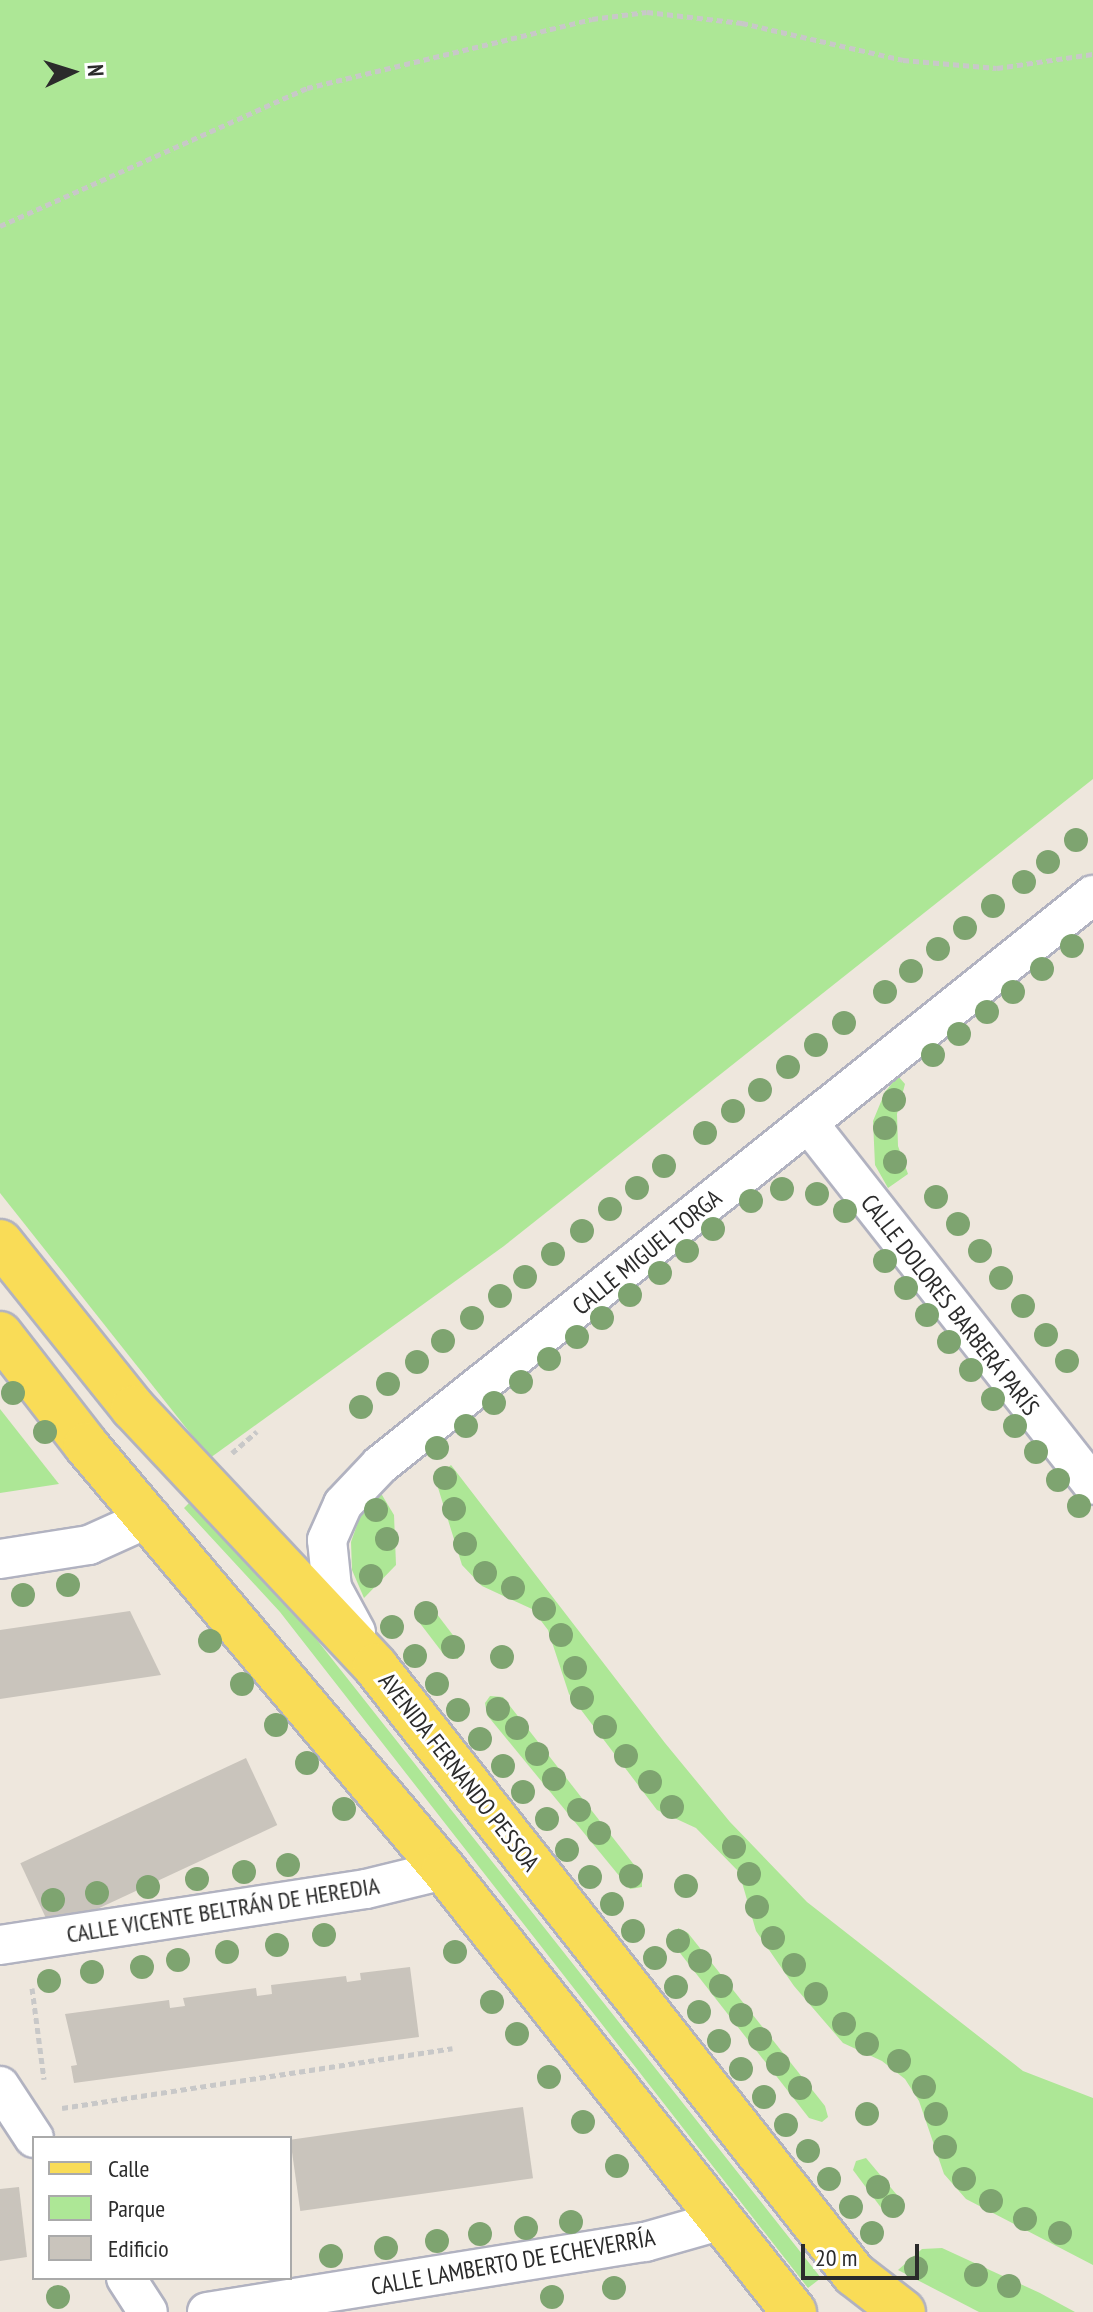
<!DOCTYPE html>
<meta charset="utf-8">
<style>
body{margin:0}
#map{position:relative;width:1093px;height:2312px;overflow:hidden;background:#eee7dd;font-family:"PT Sans Narrow",sans-serif}
div>[style]{position:absolute}
.green>*{inset:0;background:#ade796}
.building>*{inset:0;background:#c9c4bc;transform-origin:0 0}
.path>*{height:5px;margin-top:-2.5px;transform-origin:0;background:repeating-linear-gradient(90deg,#c8c8c8 0 6px,transparent 0 10px)}
.roads{filter:drop-shadow(2px 0 #b1b2c0) drop-shadow(-2px 0 #b1b2c0) drop-shadow(0 2px #b1b2c0) drop-shadow(0 -2px #b1b2c0)}
.minor>*{height:38px;margin:-19px;padding:0 19px;transform-origin:19px;border-radius:19px;background:#fff}
.major>*{height:44px;margin:-22px;padding:0 22px;transform-origin:22px;border-radius:22px;background:#f9dc57}
.trees>*{width:24px;height:24px;margin:-12px;border-radius:50%;background:#7ea470}
span{translate:-50% -50%;white-space:nowrap;text-align:center;line-height:1.15;-webkit-text-stroke:6px #fff;paint-order:stroke}
.street-label{font-size:24px;color:#2b2b2b}
.legend{position:absolute;left:32px;top:2136px;width:260px;height:144px;box-sizing:border-box;background:#fff;border:2px solid #aaa;margin:0;padding:10px 14px;list-style:none;font-size:24px;color:#2b2b2b}
.legend li{display:flex;align-items:center;gap:16px;height:40px}
.legend b{width:40px;border:2px solid #aaa}
.north{position:absolute;left:32px;top:32px;width:80px;height:80px;-webkit-text-stroke:6px #fff;paint-order:stroke;rotate:86deg;font-size:22px;font-weight:700;line-height:32px;text-align:center;color:#2b2b2b}
.north::after{content:'';display:block;margin:auto;width:28px;height:36px;background:#2b2b2b;clip-path:polygon(50% 0,100% 100%,50% 72%,0 100%)}
.scale{position:absolute;left:801px;top:2244px;width:118px;height:36px;box-sizing:border-box;border:4px solid #2b2b2b;border-top:0;padding-left:10px;font-size:24px;line-height:28px;white-space:nowrap;color:#2b2b2b;-webkit-text-stroke:6px #fff;paint-order:stroke}
</style>
<div id="map">
<div class="green">
<div style="clip-path:polygon(0 0,1093px 0,1093px 779px,504px 1246px,210px 1458px,0 1193px)"></div>
<div style="clip-path:polygon(898px 1076px,905px 1084px,897px 1114px,898px 1146px,908px 1174px,888px 1188px,875px 1165px,873px 1121px,885px 1092px)"></div>
<div style="clip-path:polygon(0 1409px,59px 1484px,0 1493px)"></div>
<div style="clip-path:polygon(451px 1465px,665px 1743px,730px 1822px,807px 1902px,1023px 2071px,1093px 2098px,1093px 2265px,966px 2199px,944px 2174px,919px 2101px,905px 2079px,882px 2061px,843px 2043px,794px 1986px,756px 1931px,739px 1872px,696px 1828px,657px 1810px,569px 1694px,548px 1630px,532px 1609px,482px 1586px,462px 1565px,435px 1478px)"></div>
<div style="clip-path:polygon(379px 1490px,394px 1515px,396px 1565px,364px 1598px,352px 1570px,351px 1542px,364px 1505px)"></div>
<div style="clip-path:polygon(193px 1499px,287px 1602px,821px 2278px,808px 2288px,280px 1612px,184px 1508px)"></div>
<div style="clip-path:polygon(419px 1604px,430px 1605px,462px 1647px,458px 1659px,445px 1656px,416px 1618px)"></div>
<div style="clip-path:polygon(490px 1696px,503px 1697px,642px 1875px,642px 1887px,630px 1889px,487px 1715px,485px 1703px)"></div>
<div style="clip-path:polygon(678px 1928px,688px 1933px,825px 2106px,828px 2117px,822px 2122px,809px 2118px,673px 1944px)"></div>
<div style="clip-path:polygon(866px 2158px,902px 2201px,903px 2211px,895px 2218px,885px 2213px,853px 2170px,856px 2161px)"></div>
<div style="clip-path:polygon(942px 2248px,1040px 2293px,1075px 2312px,979px 2312px,898px 2270px,922px 2249px)"></div>
</div>
<div class="building">
<div style="clip-path:polygon(130px 1611px,161px 1675px,0 1699px,0 1630px)"></div>
<div style="left:246px;top:1758px;width:74px;height:249px;rotate:65deg"></div>
<div style="clip-path:polygon(410px 1967px,419px 2037px,74px 2083px,71px 2066px,77px 2065px,65px 2014px,169px 2000px,170px 2008px,185px 2006px,183px 1998px,256px 1988px,257px 1996px,272px 1994px,271px 1985px,346px 1976px,347px 1982px,361px 1980px,360px 1973px)"></div>
<div style="left:523px;top:2107px;width:72px;height:235px;rotate:82deg"></div>
<div style="clip-path:polygon(19px 2187px,27px 2257px,0 2261px,0 2189px)"></div>
</div>
<div class="path">
<div style="left:0;top:226px;width:337px;rotate:-24.2deg"></div>
<div style="left:307px;top:88px;width:293px;rotate:-13.6deg"></div>
<div style="left:592px;top:19px;width:55px;rotate:-7.3deg"></div>
<div style="left:647px;top:12px;width:96px;rotate:6.6deg"></div>
<div style="left:742px;top:23px;width:165px;rotate:12.9deg"></div>
<div style="left:903px;top:60px;width:94px;rotate:4.9deg"></div>
<div style="left:997px;top:68px;width:97px;rotate:-8.3deg"></div>
<div style="left:232px;top:1453px;width:33px;rotate:-41deg"></div>
<div style="left:32px;top:1988px;width:92px;rotate:82.5deg"></div>
<div style="left:62px;top:2108px;width:395px;rotate:-8.7deg"></div>
</div>
<div class="roads">
<div class="minor">
<div style="left:809px;top:1124px;width:459px;rotate:51.8deg"></div>
<div style="left:0;top:1559px;width:90px;rotate:-8.9deg"></div>
<div style="left:89px;top:1545px;width:68px;rotate:-24.3deg"></div>
<div style="left:356px;top:1632px;width:50px;rotate:-118.6deg"></div>
<div style="left:332px;top:1588px;width:48px;rotate:-95.9deg"></div>
<div style="left:327px;top:1540px;width:39px;rotate:-66deg"></div>
<div style="left:343px;top:1504px;width:54px;rotate:-46.5deg"></div>
<div style="left:380px;top:1465px;width:913px;rotate:-38.64deg"></div>
<div style="left:0;top:1945px;width:370px;rotate:-8.7deg"></div>
<div style="left:366px;top:1889px;width:80px;rotate:-13.7deg"></div>
<div style="left:0;top:2086px;width:62px;rotate:56.8deg"></div>
<div style="left:126px;top:2278px;width:40px;rotate:57.1deg"></div>
<div style="left:207px;top:2312px;width:444px;rotate:-9.1deg"></div>
<div style="left:645px;top:2242px;width:80px;rotate:-15.9deg"></div>
</div>
<div class="major">
<div style="left:0;top:1242px;width:213px;rotate:51.3deg"></div>
<div style="left:133px;top:1408px;width:354px;rotate:46.8deg"></div>
<div style="left:375px;top:1666px;width:774px;rotate:51.77deg"></div>
<div style="left:854px;top:2274px;width:62px;rotate:37.8deg"></div>
<div style="left:0;top:1334px;width:140px;rotate:52.2deg"></div>
<div style="left:86px;top:1445px;width:556px;rotate:49.89deg"></div>
<div style="left:444px;top:1870px;width:564px;rotate:51.63deg"></div>
</div>
</div>
<div class="trees">
<div style="left:1076px;top:840px"></div>
<div style="left:1048px;top:862px"></div>
<div style="left:1024px;top:882px"></div>
<div style="left:993px;top:906px"></div>
<div style="left:965px;top:928px"></div>
<div style="left:1072px;top:946px"></div>
<div style="left:938px;top:949px"></div>
<div style="left:1042px;top:969px"></div>
<div style="left:911px;top:971px"></div>
<div style="left:885px;top:992px"></div>
<div style="left:1013px;top:992px"></div>
<div style="left:987px;top:1012px"></div>
<div style="left:844px;top:1023px"></div>
<div style="left:959px;top:1034px"></div>
<div style="left:816px;top:1045px"></div>
<div style="left:933px;top:1055px"></div>
<div style="left:788px;top:1067px"></div>
<div style="left:760px;top:1090px"></div>
<div style="left:894px;top:1100px"></div>
<div style="left:733px;top:1111px"></div>
<div style="left:885px;top:1128px"></div>
<div style="left:705px;top:1133px"></div>
<div style="left:895px;top:1162px"></div>
<div style="left:664px;top:1166px"></div>
<div style="left:637px;top:1188px"></div>
<div style="left:782px;top:1189px"></div>
<div style="left:817px;top:1194px"></div>
<div style="left:936px;top:1197px"></div>
<div style="left:751px;top:1201px"></div>
<div style="left:610px;top:1209px"></div>
<div style="left:845px;top:1211px"></div>
<div style="left:958px;top:1224px"></div>
<div style="left:713px;top:1229px"></div>
<div style="left:582px;top:1231px"></div>
<div style="left:687px;top:1251px"></div>
<div style="left:980px;top:1251px"></div>
<div style="left:553px;top:1254px"></div>
<div style="left:885px;top:1261px"></div>
<div style="left:660px;top:1273px"></div>
<div style="left:525px;top:1277px"></div>
<div style="left:1001px;top:1278px"></div>
<div style="left:906px;top:1288px"></div>
<div style="left:630px;top:1295px"></div>
<div style="left:500px;top:1296px"></div>
<div style="left:1023px;top:1306px"></div>
<div style="left:927px;top:1315px"></div>
<div style="left:472px;top:1318px"></div>
<div style="left:602px;top:1318px"></div>
<div style="left:1046px;top:1335px"></div>
<div style="left:577px;top:1337px"></div>
<div style="left:443px;top:1341px"></div>
<div style="left:949px;top:1342px"></div>
<div style="left:549px;top:1359px"></div>
<div style="left:1067px;top:1361px"></div>
<div style="left:417px;top:1362px"></div>
<div style="left:971px;top:1370px"></div>
<div style="left:521px;top:1382px"></div>
<div style="left:388px;top:1384px"></div>
<div style="left:13px;top:1393px"></div>
<div style="left:993px;top:1399px"></div>
<div style="left:494px;top:1403px"></div>
<div style="left:361px;top:1407px"></div>
<div style="left:466px;top:1426px"></div>
<div style="left:1015px;top:1426px"></div>
<div style="left:45px;top:1432px"></div>
<div style="left:437px;top:1448px"></div>
<div style="left:1036px;top:1452px"></div>
<div style="left:445px;top:1478px"></div>
<div style="left:1058px;top:1480px"></div>
<div style="left:1079px;top:1506px"></div>
<div style="left:454px;top:1509px"></div>
<div style="left:376px;top:1510px"></div>
<div style="left:387px;top:1539px"></div>
<div style="left:465px;top:1544px"></div>
<div style="left:485px;top:1573px"></div>
<div style="left:371px;top:1576px"></div>
<div style="left:68px;top:1585px"></div>
<div style="left:513px;top:1588px"></div>
<div style="left:23px;top:1595px"></div>
<div style="left:544px;top:1609px"></div>
<div style="left:426px;top:1613px"></div>
<div style="left:392px;top:1627px"></div>
<div style="left:561px;top:1635px"></div>
<div style="left:210px;top:1641px"></div>
<div style="left:453px;top:1647px"></div>
<div style="left:415px;top:1656px"></div>
<div style="left:502px;top:1657px"></div>
<div style="left:575px;top:1668px"></div>
<div style="left:242px;top:1684px"></div>
<div style="left:437px;top:1684px"></div>
<div style="left:582px;top:1698px"></div>
<div style="left:498px;top:1709px"></div>
<div style="left:458px;top:1710px"></div>
<div style="left:276px;top:1725px"></div>
<div style="left:605px;top:1727px"></div>
<div style="left:517px;top:1728px"></div>
<div style="left:480px;top:1739px"></div>
<div style="left:537px;top:1754px"></div>
<div style="left:626px;top:1756px"></div>
<div style="left:307px;top:1763px"></div>
<div style="left:503px;top:1766px"></div>
<div style="left:554px;top:1779px"></div>
<div style="left:650px;top:1782px"></div>
<div style="left:523px;top:1792px"></div>
<div style="left:672px;top:1807px"></div>
<div style="left:344px;top:1809px"></div>
<div style="left:579px;top:1810px"></div>
<div style="left:547px;top:1819px"></div>
<div style="left:599px;top:1833px"></div>
<div style="left:734px;top:1847px"></div>
<div style="left:567px;top:1850px"></div>
<div style="left:288px;top:1865px"></div>
<div style="left:244px;top:1872px"></div>
<div style="left:749px;top:1874px"></div>
<div style="left:631px;top:1876px"></div>
<div style="left:590px;top:1877px"></div>
<div style="left:197px;top:1879px"></div>
<div style="left:686px;top:1886px"></div>
<div style="left:148px;top:1887px"></div>
<div style="left:97px;top:1893px"></div>
<div style="left:53px;top:1900px"></div>
<div style="left:612px;top:1904px"></div>
<div style="left:757px;top:1907px"></div>
<div style="left:633px;top:1931px"></div>
<div style="left:324px;top:1935px"></div>
<div style="left:773px;top:1938px"></div>
<div style="left:678px;top:1941px"></div>
<div style="left:277px;top:1945px"></div>
<div style="left:227px;top:1952px"></div>
<div style="left:455px;top:1952px"></div>
<div style="left:655px;top:1958px"></div>
<div style="left:178px;top:1960px"></div>
<div style="left:700px;top:1961px"></div>
<div style="left:794px;top:1965px"></div>
<div style="left:142px;top:1967px"></div>
<div style="left:92px;top:1972px"></div>
<div style="left:49px;top:1981px"></div>
<div style="left:721px;top:1986px"></div>
<div style="left:676px;top:1987px"></div>
<div style="left:816px;top:1994px"></div>
<div style="left:492px;top:2002px"></div>
<div style="left:699px;top:2012px"></div>
<div style="left:741px;top:2015px"></div>
<div style="left:844px;top:2024px"></div>
<div style="left:517px;top:2034px"></div>
<div style="left:760px;top:2039px"></div>
<div style="left:719px;top:2041px"></div>
<div style="left:867px;top:2044px"></div>
<div style="left:899px;top:2061px"></div>
<div style="left:778px;top:2064px"></div>
<div style="left:741px;top:2069px"></div>
<div style="left:549px;top:2077px"></div>
<div style="left:924px;top:2087px"></div>
<div style="left:800px;top:2088px"></div>
<div style="left:764px;top:2097px"></div>
<div style="left:867px;top:2114px"></div>
<div style="left:936px;top:2114px"></div>
<div style="left:583px;top:2122px"></div>
<div style="left:786px;top:2125px"></div>
<div style="left:945px;top:2147px"></div>
<div style="left:808px;top:2151px"></div>
<div style="left:617px;top:2166px"></div>
<div style="left:829px;top:2179px"></div>
<div style="left:964px;top:2179px"></div>
<div style="left:878px;top:2187px"></div>
<div style="left:991px;top:2201px"></div>
<div style="left:893px;top:2206px"></div>
<div style="left:851px;top:2207px"></div>
<div style="left:1025px;top:2219px"></div>
<div style="left:571px;top:2222px"></div>
<div style="left:526px;top:2228px"></div>
<div style="left:872px;top:2233px"></div>
<div style="left:1060px;top:2233px"></div>
<div style="left:480px;top:2234px"></div>
<div style="left:437px;top:2241px"></div>
<div style="left:386px;top:2248px"></div>
<div style="left:331px;top:2256px"></div>
<div style="left:916px;top:2268px"></div>
<div style="left:976px;top:2275px"></div>
<div style="left:1009px;top:2286px"></div>
<div style="left:614px;top:2288px"></div>
<div style="left:58px;top:2297px"></div>
<div style="left:552px;top:2297px"></div>
</div>
<div class="street-label">
<span style="left:647px;top:1252px;rotate:-39deg">CALLE MIGUEL TORGA</span>
<span style="left:950px;top:1305px;rotate:52deg">CALLE DOLORES BARBERÁ PARÍS</span>
<span style="left:459px;top:1772px;rotate:52deg">AVENIDA FERNANDO PESSOA</span>
<span style="left:223px;top:1910px;rotate:-9deg">CALLE VICENTE BELTRÁN DE HEREDIA</span>
<span style="left:513px;top:2262px;rotate:-10deg">CALLE LAMBERTO DE ECHEVERRÍA</span>
</div>
<ul class="legend">
<li><b style="height:10px;background:#f9dc57"></b>Calle</li>
<li><b style="height:22px;background:#ade796"></b>Parque</li>
<li><b style="height:22px;background:#c9c4bc"></b>Edificio</li>
</ul>
<div class="north">N</div>
<div class="scale">20 m</div>
</div>
